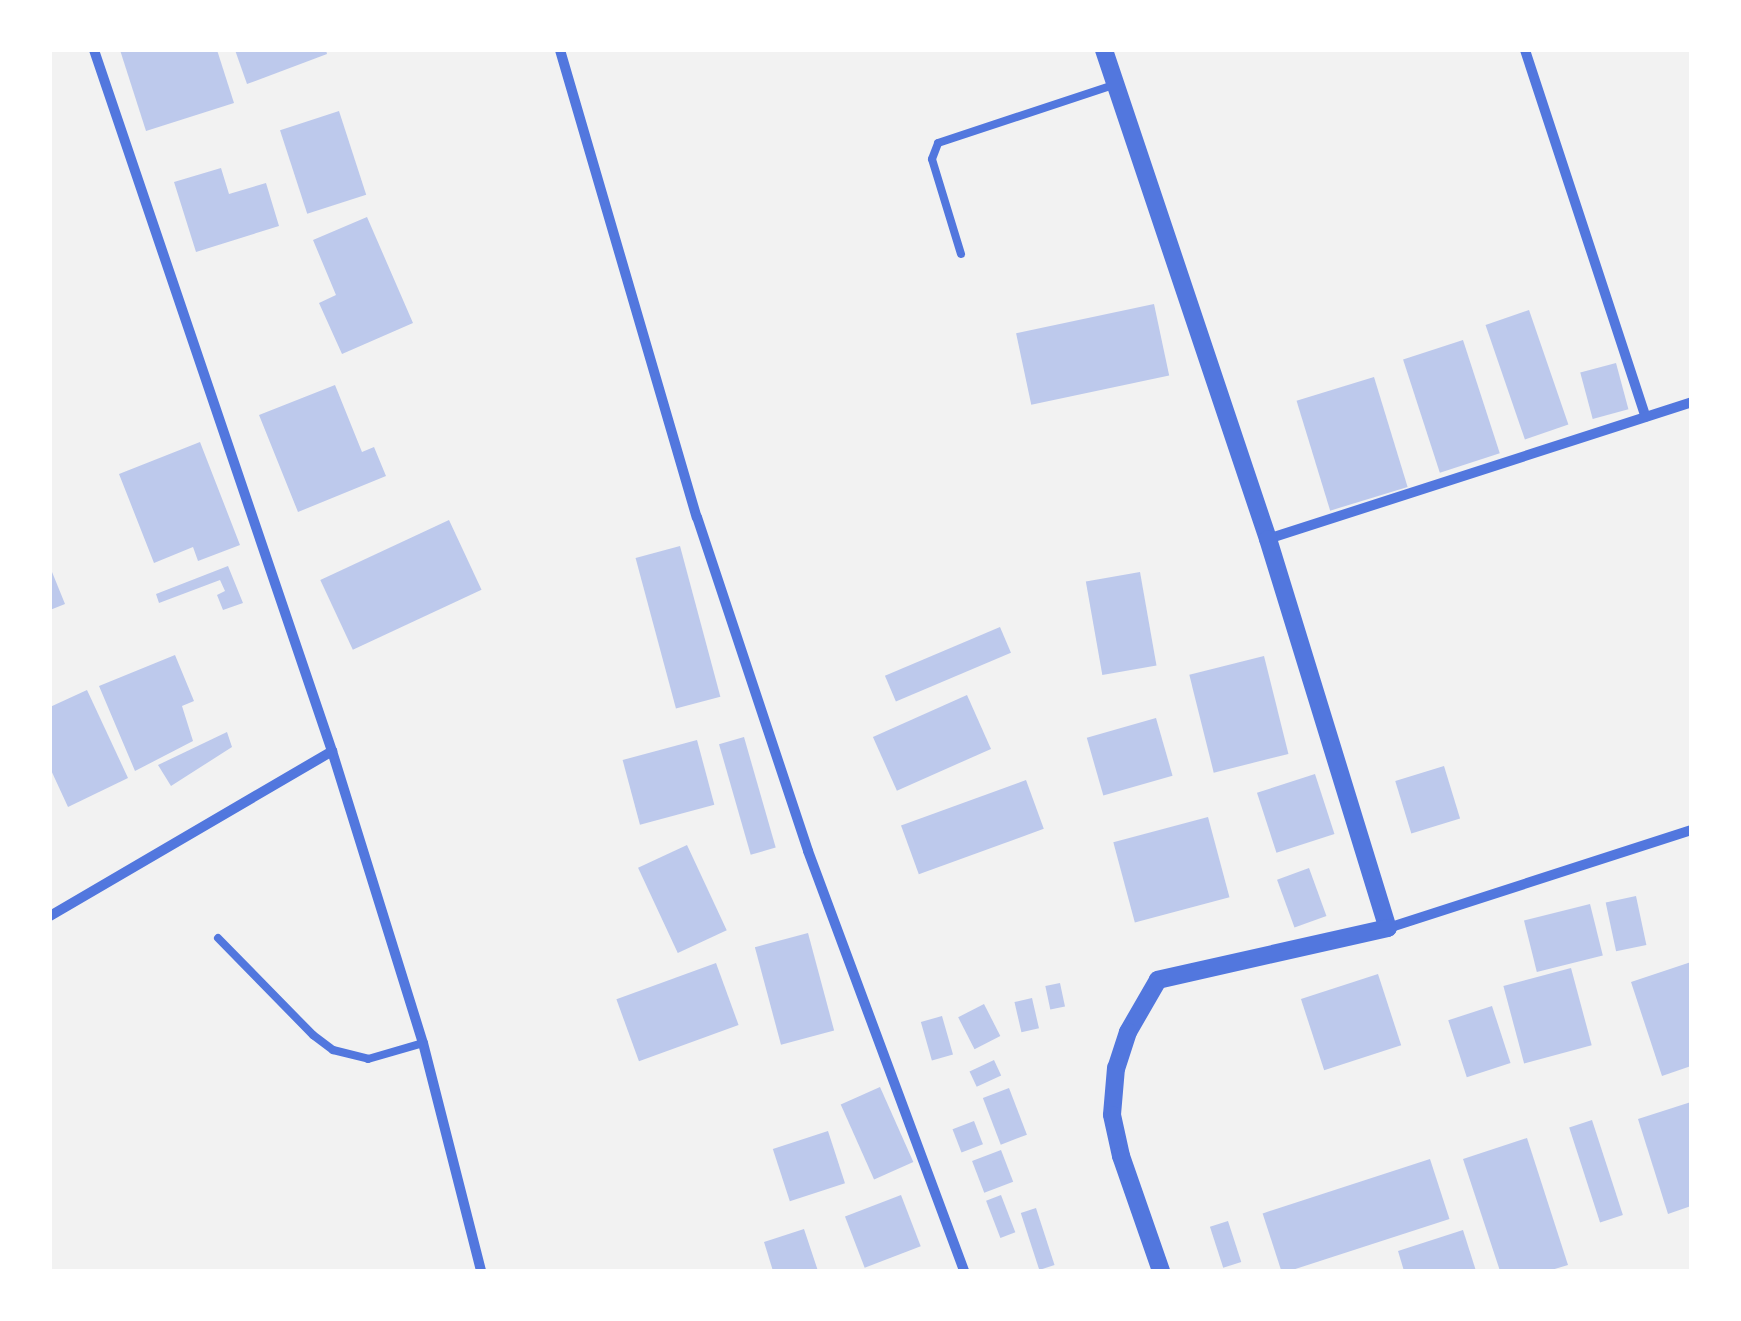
<!DOCTYPE html>
<style>
body{margin:0}
#map{position:relative;width:1741px;height:1321px;overflow:hidden;background:#f2f2f2;font-family:Spectral,serif}
div>[style]{position:absolute}
.building>*{inset:0;background:#bdc9ec;transform-origin:0 0}
.service>*{height:8px;margin:-4px;padding:0 4px;transform-origin:4px;border-radius:4px;background:#5277de}
.minor>*{height:10px;margin:-5px;padding:0 5px;transform-origin:5px;border-radius:5px;background:#5277de}
.tertiary>*{height:18px;margin:-9px;padding:0 9px;transform-origin:9px;border-radius:9px;background:#5277de}
span{translate:-50% -50%;white-space:nowrap;text-align:center;line-height:1.15;-webkit-text-stroke:10px #fff;paint-order:stroke}
.frame{position:absolute;inset:0;border:52px solid #fff;pointer-events:none}
</style>
<div id="map">
<div class="building">
<div style="clip-path:polygon(120px 50px,217px 50px,234px 103px,146px 131px)"></div>
<div style="clip-path:polygon(235px 50px,326px 50px,327px 54px,247px 84px)"></div>
<div style="left:339px;top:111px;width:88px;height:62px;rotate:72deg"></div>
<div style="clip-path:polygon(221px 168px,229px 194px,266px 183px,279px 226px,196px 252px,174px 182px)"></div>
<div style="clip-path:polygon(367px 217px,413px 323px,342px 354px,319px 303px,336px 295px,313px 240px)"></div>
<div style="left:1154px;top:304px;width:73px;height:141px;rotate:78deg"></div>
<div style="left:1529px;top:310px;width:121px;height:46px;rotate:71deg"></div>
<div style="left:1463px;top:340px;width:119px;height:63px;rotate:72deg"></div>
<div style="left:1616px;top:363px;width:48px;height:37px;rotate:75deg"></div>
<div style="left:1374px;top:377px;width:115px;height:81px;rotate:73deg"></div>
<div style="clip-path:polygon(335px 385px,362px 452px,374px 447px,386px 476px,298px 512px,259px 415px)"></div>
<div style="clip-path:polygon(200px 442px,240px 545px,198px 561px,193px 547px,154px 563px,119px 474px)"></div>
<div style="left:449px;top:520px;width:77px;height:142px;rotate:65deg"></div>
<div style="left:680px;top:546px;width:156px;height:46px;rotate:75deg"></div>
<div style="clip-path:polygon(228px 566px,243px 603px,223px 610px,217px 595px,225px 591px,220px 580px,159px 603px,156px 594px)"></div>
<div style="clip-path:polygon(50px 567px,65px 604px,50px 610px)"></div>
<div style="left:1140px;top:572px;width:95px;height:55px;rotate:80deg"></div>
<div style="left:1000px;top:627px;width:28px;height:125px;rotate:67deg"></div>
<div style="clip-path:polygon(175px 655px,194px 701px,182px 706px,193px 741px,135px 771px,99px 686px)"></div>
<div style="left:1264px;top:656px;width:101px;height:77px;rotate:76deg"></div>
<div style="clip-path:polygon(87px 690px,128px 778px,68px 807px,50px 768px,50px 707px)"></div>
<div style="left:967px;top:695px;width:59px;height:103px;rotate:66deg"></div>
<div style="left:1156px;top:718px;width:60px;height:72px;rotate:74deg"></div>
<div style="clip-path:polygon(227px 732px,232px 747px,171px 786px,158px 765px)"></div>
<div style="left:744px;top:737px;width:115px;height:26px;rotate:74deg"></div>
<div style="left:697px;top:740px;width:67px;height:77px;rotate:75deg"></div>
<div style="left:1444px;top:766px;width:55px;height:51px;rotate:73deg"></div>
<div style="left:1315px;top:774px;width:63px;height:61px;rotate:72deg"></div>
<div style="left:1026px;top:780px;width:52px;height:133px;rotate:70deg"></div>
<div style="left:1208px;top:817px;width:83px;height:98px;rotate:75deg"></div>
<div style="left:687px;top:845px;width:94px;height:54px;rotate:65deg"></div>
<div style="left:1309px;top:868px;width:51px;height:34px;rotate:70deg"></div>
<div style="left:1636px;top:896px;width:50px;height:31px;rotate:78deg"></div>
<div style="left:1590px;top:904px;width:53px;height:68px;rotate:76deg"></div>
<div style="left:808px;top:933px;width:101px;height:55px;rotate:75deg"></div>
<div style="clip-path:polygon(1691px 962px,1691px 1066px,1662px 1076px,1631px 982px)"></div>
<div style="left:716px;top:963px;width:66px;height:106px;rotate:70deg"></div>
<div style="left:1571px;top:968px;width:80px;height:70px;rotate:75deg"></div>
<div style="left:1378px;top:974px;width:75px;height:81px;rotate:72deg"></div>
<div style="left:1060px;top:983px;width:24px;height:15px;rotate:78deg"></div>
<div style="left:1032px;top:998px;width:31px;height:18px;rotate:77deg"></div>
<div style="left:984px;top:1004px;width:36px;height:29px;rotate:63deg"></div>
<div style="left:1492px;top:1006px;width:60px;height:46px;rotate:72deg"></div>
<div style="left:942px;top:1016px;width:40px;height:22px;rotate:74deg"></div>
<div style="left:994px;top:1060px;width:17px;height:27px;rotate:65deg"></div>
<div style="left:880px;top:1087px;width:82px;height:43px;rotate:66deg"></div>
<div style="left:1009px;top:1088px;width:50px;height:28px;rotate:69deg"></div>
<div style="clip-path:polygon(1691px 1102px,1691px 1206px,1668px 1214px,1638px 1119px)"></div>
<div style="left:1592px;top:1120px;width:100px;height:24px;rotate:72deg"></div>
<div style="left:974px;top:1121px;width:25px;height:23px;rotate:69deg"></div>
<div style="left:828px;top:1131px;width:55px;height:58px;rotate:72deg"></div>
<div style="clip-path:polygon(1527px 1138px,1568px 1265px,1548px 1271px,1500px 1271px,1463px 1159px)"></div>
<div style="left:1001px;top:1150px;width:34px;height:31px;rotate:69deg"></div>
<div style="left:1430px;top:1159px;width:63px;height:176px;rotate:72deg"></div>
<div style="left:901px;top:1195px;width:55px;height:60px;rotate:69deg"></div>
<div style="left:1001px;top:1195px;width:40px;height:16px;rotate:69deg"></div>
<div style="left:1036px;top:1208px;width:60px;height:16px;rotate:72deg"></div>
<div style="left:1228px;top:1221px;width:43px;height:19px;rotate:72deg"></div>
<div style="clip-path:polygon(804px 1229px,818px 1271px,773px 1271px,764px 1242px)"></div>
<div style="clip-path:polygon(1463px 1230px,1476px 1271px,1404px 1271px,1398px 1251px)"></div>
</div>
<div class="service">
<div style="left:961px;top:254px;width:99px;rotate:-107deg"></div>
<div style="left:932px;top:159px;width:17px;rotate:-69deg"></div>
<div style="left:938px;top:143px;width:188px;rotate:-18.3deg"></div>
<div style="left:218px;top:938px;width:136px;rotate:45.6deg"></div>
<div style="left:313px;top:1035px;width:25px;rotate:37deg"></div>
<div style="left:333px;top:1050px;width:36px;rotate:14deg"></div>
<div style="left:368px;top:1059px;width:57px;rotate:-16.2deg"></div>
</div>
<div class="minor">
<div style="left:94px;top:50px;width:740px;rotate:71.25deg"></div>
<div style="left:332px;top:751px;width:306px;rotate:72.7deg"></div>
<div style="left:423px;top:1043px;width:235px;rotate:75.7deg"></div>
<div style="left:560px;top:50px;width:487px;rotate:73.7deg"></div>
<div style="left:697px;top:517px;width:352px;rotate:71.6deg"></div>
<div style="left:808px;top:851px;width:448px;rotate:69.6deg"></div>
<div style="left:1525px;top:50px;width:386px;rotate:71.8deg"></div>
<div style="left:1268px;top:539px;width:445px;rotate:-17.9deg"></div>
<div style="left:50px;top:916px;width:327px;rotate:-30.3deg"></div>
<div style="left:1388px;top:928px;width:318px;rotate:-17.9deg"></div>
</div>
<div class="tertiary">
<div style="left:1104px;top:50px;width:516px;rotate:71.46deg"></div>
<div style="left:1268px;top:539px;width:407px;rotate:72.9deg"></div>
<div style="left:1388px;top:928px;width:236px;rotate:167.3deg"></div>
<div style="left:1158px;top:980px;width:60px;rotate:120deg"></div>
<div style="left:1128px;top:1032px;width:38px;rotate:108deg"></div>
<div style="left:1116px;top:1068px;width:47px;rotate:94.9deg"></div>
<div style="left:1112px;top:1115px;width:42px;rotate:77.6deg"></div>
<div style="left:1121px;top:1156px;width:122px;rotate:70.8deg"></div>
</div>
<div class="frame"></div>
</div>
